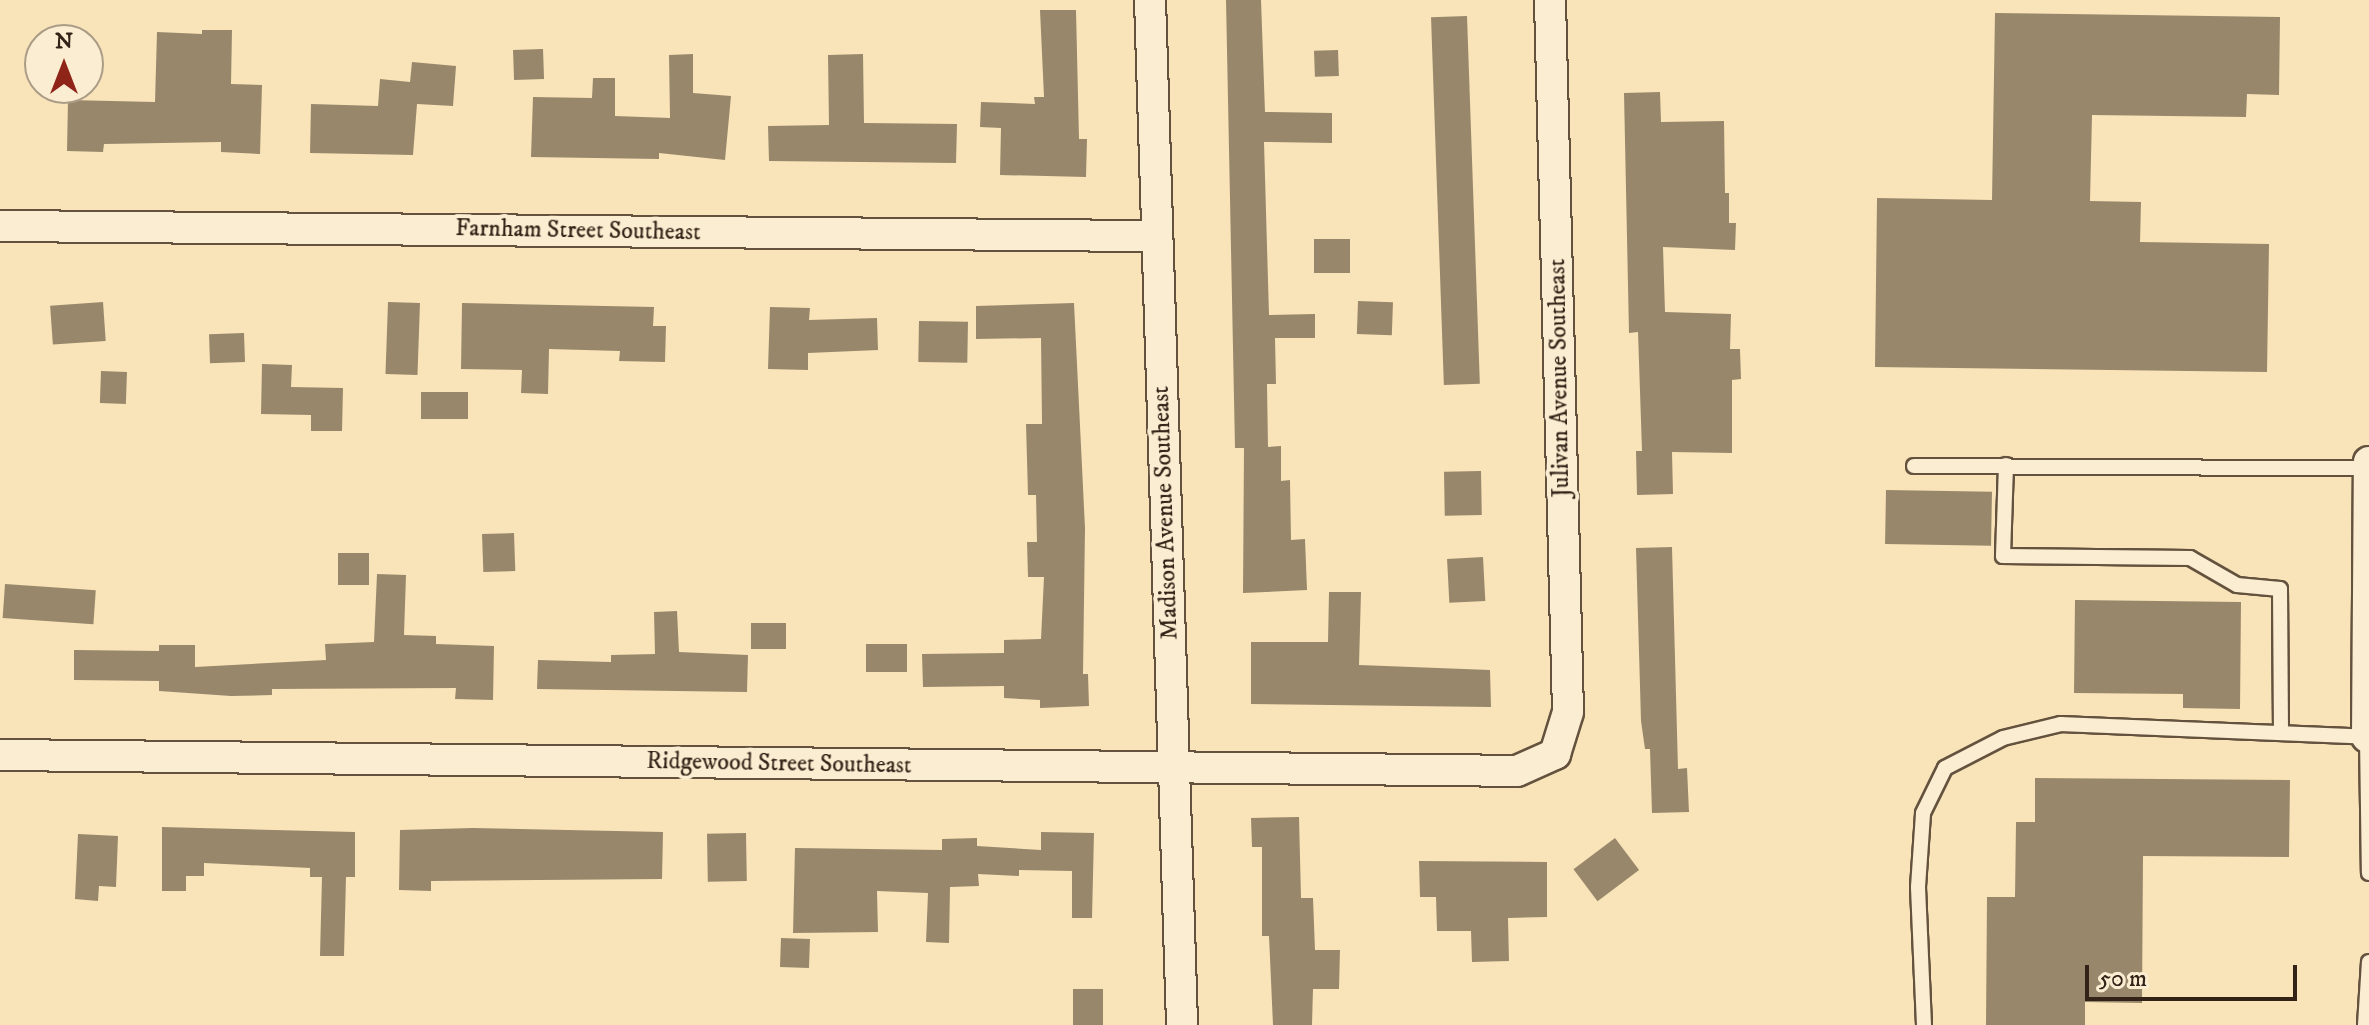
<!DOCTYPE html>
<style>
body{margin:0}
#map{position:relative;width:2369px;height:1025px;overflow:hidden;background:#f8e4b8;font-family:"IM FELL DW Pica",serif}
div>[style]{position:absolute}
.building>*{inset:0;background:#99876b;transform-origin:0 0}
.roads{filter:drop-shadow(2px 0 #64523f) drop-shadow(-2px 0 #64523f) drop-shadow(0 2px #64523f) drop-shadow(0 -2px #64523f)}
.lane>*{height:14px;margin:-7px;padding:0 7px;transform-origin:7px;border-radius:7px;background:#faedd1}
.street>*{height:30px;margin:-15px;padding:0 15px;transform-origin:15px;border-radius:15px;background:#faedd1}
span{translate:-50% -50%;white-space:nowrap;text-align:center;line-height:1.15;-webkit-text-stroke:8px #faedd1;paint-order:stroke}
.street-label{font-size:24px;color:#332217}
.north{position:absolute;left:24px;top:24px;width:80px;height:80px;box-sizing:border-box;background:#faedd1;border:2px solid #aa9c87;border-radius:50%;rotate:0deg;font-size:22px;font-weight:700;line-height:32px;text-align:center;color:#332217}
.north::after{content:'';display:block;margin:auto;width:28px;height:36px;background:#8f2418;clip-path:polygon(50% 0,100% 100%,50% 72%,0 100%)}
.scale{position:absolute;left:2085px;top:965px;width:212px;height:36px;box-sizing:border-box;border:4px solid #332217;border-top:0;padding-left:10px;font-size:24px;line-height:28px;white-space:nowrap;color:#332217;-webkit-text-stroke:6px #faedd1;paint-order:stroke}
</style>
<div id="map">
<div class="building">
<div style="clip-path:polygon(1226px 0,1261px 0,1265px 112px,1332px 113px,1332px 143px,1264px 142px,1269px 315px,1315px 314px,1315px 338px,1275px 338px,1276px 384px,1267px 384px,1268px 447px,1281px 446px,1281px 481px,1290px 480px,1291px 540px,1305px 539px,1307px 590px,1243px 593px,1244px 448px,1235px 448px)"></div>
<div style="clip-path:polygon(1040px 10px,1076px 10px,1079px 139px,1087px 139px,1086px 177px,1000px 175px,1001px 128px,980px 127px,981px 102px,1035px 104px,1034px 97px,1044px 97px)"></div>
<div style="clip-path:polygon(1995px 13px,2280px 17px,2279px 95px,2247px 94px,2246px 117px,2092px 115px,2090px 201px,2141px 202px,2140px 242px,2269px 244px,2267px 372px,1875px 367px,1877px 198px,1992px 200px)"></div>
<div style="left:1467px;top:16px;width:368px;height:36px;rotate:88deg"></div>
<div style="clip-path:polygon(202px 30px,232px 30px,231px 84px,262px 85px,260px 154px,221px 152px,221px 142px,104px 144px,103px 152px,67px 151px,68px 100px,155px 102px,157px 32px,202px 34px)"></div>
<div style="left:543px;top:49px;width:30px;height:30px;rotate:88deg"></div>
<div style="left:1338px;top:50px;width:26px;height:24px;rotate:88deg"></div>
<div style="clip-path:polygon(693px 54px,693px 93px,731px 96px,725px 160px,659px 153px,659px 159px,531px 157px,533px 97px,592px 98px,593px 78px,615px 78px,615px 116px,670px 118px,669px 55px)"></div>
<div style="clip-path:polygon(863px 54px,864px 123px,957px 124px,956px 163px,769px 161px,768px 126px,829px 125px,828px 55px)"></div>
<div style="clip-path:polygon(412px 62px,456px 66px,453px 106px,417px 104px,413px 155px,310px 153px,311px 104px,378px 106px,380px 79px,410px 82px)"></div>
<div style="clip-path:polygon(1660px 92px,1661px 122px,1724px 121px,1725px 193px,1729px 193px,1729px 223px,1736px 223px,1735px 250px,1663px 247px,1665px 312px,1731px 314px,1730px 349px,1740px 349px,1741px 379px,1732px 380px,1732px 453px,1672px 452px,1673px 494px,1637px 495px,1636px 451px,1642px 451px,1638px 332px,1629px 333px,1624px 93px)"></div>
<div style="left:1314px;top:239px;width:36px;height:34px"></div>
<div style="left:1358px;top:301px;width:35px;height:33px;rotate:2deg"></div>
<div style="left:103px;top:302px;width:39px;height:53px;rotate:86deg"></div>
<div style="left:388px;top:302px;width:32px;height:72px;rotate:2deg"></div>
<div style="clip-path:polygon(462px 303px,654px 307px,653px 326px,666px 326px,665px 362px,619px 361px,620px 351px,549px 349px,548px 394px,521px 393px,522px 370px,461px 369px)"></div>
<div style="clip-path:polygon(1074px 303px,1085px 528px,1083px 674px,1088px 674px,1089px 706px,1040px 708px,1040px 700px,1004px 698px,1004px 686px,923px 687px,922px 654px,1004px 653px,1004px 640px,1041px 639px,1044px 577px,1028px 577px,1027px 542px,1037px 542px,1036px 495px,1028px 495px,1026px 424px,1042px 424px,1041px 338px,976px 339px,976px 306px)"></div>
<div style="clip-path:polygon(770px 307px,810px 308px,809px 320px,877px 318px,878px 350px,808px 353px,808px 370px,768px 369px)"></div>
<div style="left:919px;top:321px;width:49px;height:41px;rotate:1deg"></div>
<div style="left:244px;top:333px;width:29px;height:35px;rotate:88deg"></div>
<div style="clip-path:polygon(262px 364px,292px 365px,291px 387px,343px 388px,342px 431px,311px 431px,311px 415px,261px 414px)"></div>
<div style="left:101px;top:371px;width:26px;height:32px;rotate:2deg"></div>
<div style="left:421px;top:392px;width:47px;height:27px"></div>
<div style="left:1481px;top:471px;width:44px;height:37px;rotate:89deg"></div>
<div style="left:1886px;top:490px;width:106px;height:54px;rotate:1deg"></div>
<div style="left:514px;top:533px;width:38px;height:32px;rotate:88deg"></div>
<div style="clip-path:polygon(1672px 547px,1678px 769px,1687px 768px,1689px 812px,1652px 813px,1650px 749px,1645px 749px,1641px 721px,1636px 548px)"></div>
<div style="left:338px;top:553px;width:31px;height:32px"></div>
<div style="left:1483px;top:557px;width:44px;height:36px;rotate:87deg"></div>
<div style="clip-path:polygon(377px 574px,406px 575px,404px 635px,436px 636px,436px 644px,494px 646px,493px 700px,455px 699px,456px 688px,272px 689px,272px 695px,231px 696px,159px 691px,159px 681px,74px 680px,74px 650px,159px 651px,159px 645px,195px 645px,195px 667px,326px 660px,325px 644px,374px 642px)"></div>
<div style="left:5px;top:584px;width:91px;height:34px;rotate:4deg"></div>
<div style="clip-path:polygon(1329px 592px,1361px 592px,1359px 665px,1490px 670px,1491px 707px,1251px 704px,1251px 642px,1328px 642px)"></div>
<div style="clip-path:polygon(2075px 600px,2241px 602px,2240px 709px,2183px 708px,2183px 694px,2074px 693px)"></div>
<div style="clip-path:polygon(677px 611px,679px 652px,748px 655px,747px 692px,537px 689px,538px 660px,611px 662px,611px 655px,655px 654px,654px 612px)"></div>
<div style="left:751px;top:623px;width:35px;height:26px"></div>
<div style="left:866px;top:644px;width:41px;height:28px"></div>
<div style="clip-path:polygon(2035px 778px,2290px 780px,2289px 857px,2143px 856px,2142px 1003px,2085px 1002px,2085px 1025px,1986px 1025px,1987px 897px,2015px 897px,2016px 822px,2035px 822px)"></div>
<div style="clip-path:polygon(1299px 817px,1301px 898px,1313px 898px,1315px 950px,1340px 950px,1339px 989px,1313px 989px,1312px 1025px,1273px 1025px,1269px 936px,1262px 936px,1262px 847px,1252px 847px,1251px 818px)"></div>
<div style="clip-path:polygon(162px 827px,355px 832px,355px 877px,346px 877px,344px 956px,320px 956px,322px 877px,310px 877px,310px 868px,204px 863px,204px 876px,186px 876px,186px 891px,162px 891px)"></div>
<div style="clip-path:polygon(473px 828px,663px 832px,662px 879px,431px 881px,431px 891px,399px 890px,400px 830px)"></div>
<div style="clip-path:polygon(1041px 832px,1094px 833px,1092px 918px,1072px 918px,1072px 871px,1019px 870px,1019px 876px,978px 874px,979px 886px,950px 887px,949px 943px,926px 942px,928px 893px,877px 891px,878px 932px,793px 933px,795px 848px,942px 850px,942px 839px,977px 838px,977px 846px,1041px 850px)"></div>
<div style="left:746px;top:833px;width:48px;height:39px;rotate:89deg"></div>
<div style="clip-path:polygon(78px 834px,118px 836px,116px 887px,99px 886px,98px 901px,75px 899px)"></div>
<div style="left:1615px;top:838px;width:40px;height:52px;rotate:53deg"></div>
<div style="clip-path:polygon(1419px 861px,1547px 862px,1547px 917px,1508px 918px,1509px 961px,1472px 962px,1471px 931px,1437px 931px,1436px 897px,1420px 897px)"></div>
<div style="left:781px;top:938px;width:29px;height:29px;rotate:2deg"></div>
<div style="left:1103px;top:989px;width:36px;height:30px;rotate:90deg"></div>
</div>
<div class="roads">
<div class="lane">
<div style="left:2006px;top:465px;width:91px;rotate:91.9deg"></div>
<div style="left:2003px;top:556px;width:187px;rotate:0.6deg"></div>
<div style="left:2190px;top:558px;width:54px;rotate:29.9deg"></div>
<div style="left:2237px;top:585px;width:43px;rotate:5.3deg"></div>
<div style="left:2280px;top:589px;width:141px;rotate:89.6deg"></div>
<div style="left:1914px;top:466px;width:455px;rotate:0.3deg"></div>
<div style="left:1924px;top:1025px;width:138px;rotate:-92.5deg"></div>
<div style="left:1918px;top:887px;width:74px;rotate:-86.1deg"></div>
<div style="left:1923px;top:813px;width:50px;rotate:-63.9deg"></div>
<div style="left:1945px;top:768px;width:65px;rotate:-27.3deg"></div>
<div style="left:2003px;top:738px;width:60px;rotate:-13.6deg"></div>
<div style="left:2061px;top:724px;width:306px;rotate:2.4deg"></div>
<div style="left:2367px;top:737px;width:136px;rotate:89.2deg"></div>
<div style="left:2365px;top:1025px;width:63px;rotate:-86.4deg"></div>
</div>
<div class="street">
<div style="left:1150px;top:0;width:1025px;rotate:88.21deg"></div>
<div style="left:0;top:226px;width:1157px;rotate:0.5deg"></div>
<div style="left:2367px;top:737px;width:275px;rotate:-89.6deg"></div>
<div style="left:0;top:755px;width:1517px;rotate:0.6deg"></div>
<div style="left:1517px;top:771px;width:42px;rotate:-24.1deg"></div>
<div style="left:1555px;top:754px;width:44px;rotate:-72.8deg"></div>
<div style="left:1568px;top:712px;width:712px;rotate:-91.45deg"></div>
</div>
</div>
<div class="street-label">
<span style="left:578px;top:231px;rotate:1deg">Farnham Street Southeast</span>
<span style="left:1560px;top:378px;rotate:-91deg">Julivan Avenue Southeast</span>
<span style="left:1166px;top:513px;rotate:-92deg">Madison Avenue Southeast</span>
<span style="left:779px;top:764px;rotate:1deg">Ridgewood Street Southeast</span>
</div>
<div class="north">N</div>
<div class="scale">50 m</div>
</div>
